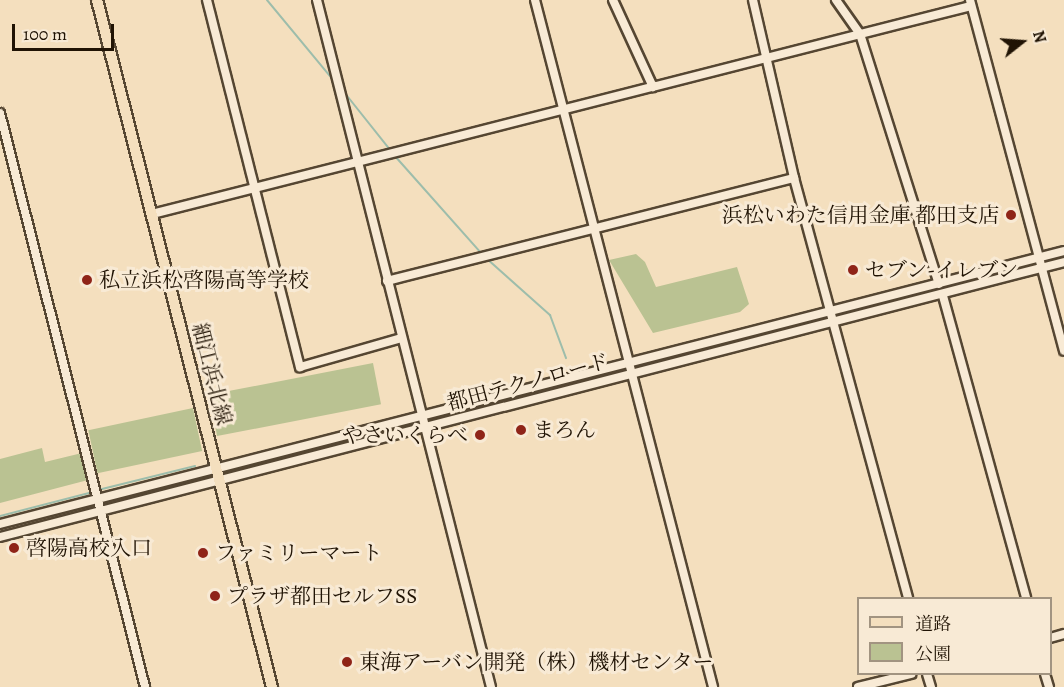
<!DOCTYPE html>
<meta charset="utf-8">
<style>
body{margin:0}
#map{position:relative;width:1064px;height:687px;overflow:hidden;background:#f4dfbe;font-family:Alegreya,"Noto Serif JP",serif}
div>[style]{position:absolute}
.green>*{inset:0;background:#bac292;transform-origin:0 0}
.stream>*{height:2px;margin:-1px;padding:0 1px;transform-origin:1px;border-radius:1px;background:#9dbdab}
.roads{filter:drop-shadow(2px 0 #554632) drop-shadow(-2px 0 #554632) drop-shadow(0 2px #554632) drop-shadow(0 -2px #554632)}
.minor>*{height:8px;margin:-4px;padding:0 4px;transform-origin:4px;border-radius:4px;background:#f8ead5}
.major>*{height:10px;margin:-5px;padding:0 5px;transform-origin:5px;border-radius:5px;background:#f4dfbe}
.dots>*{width:16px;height:16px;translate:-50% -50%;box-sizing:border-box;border:3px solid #f8ead5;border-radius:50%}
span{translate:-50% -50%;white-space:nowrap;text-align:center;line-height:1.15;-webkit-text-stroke:6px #f8ead5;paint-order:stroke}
.poi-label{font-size:21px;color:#201304}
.right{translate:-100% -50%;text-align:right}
.left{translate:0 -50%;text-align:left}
.street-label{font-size:21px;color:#201304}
.legend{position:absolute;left:857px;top:597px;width:195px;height:78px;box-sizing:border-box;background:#f8ead5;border:2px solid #a29481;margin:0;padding:8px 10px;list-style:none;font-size:18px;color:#201304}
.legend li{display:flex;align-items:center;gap:12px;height:30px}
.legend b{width:30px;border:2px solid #a29481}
.north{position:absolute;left:992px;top:12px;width:60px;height:60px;-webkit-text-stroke:4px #f8ead5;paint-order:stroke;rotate:73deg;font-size:16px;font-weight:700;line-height:24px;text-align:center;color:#201304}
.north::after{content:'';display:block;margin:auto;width:21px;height:27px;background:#201304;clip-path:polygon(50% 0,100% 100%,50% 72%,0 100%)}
.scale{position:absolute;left:12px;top:24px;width:102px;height:27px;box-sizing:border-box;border:3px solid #201304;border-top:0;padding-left:8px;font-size:18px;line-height:21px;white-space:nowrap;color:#201304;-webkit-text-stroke:4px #f8ead5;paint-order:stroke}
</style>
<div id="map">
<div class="green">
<div style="clip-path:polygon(636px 254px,645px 262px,656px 287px,737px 267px,749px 304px,740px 312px,653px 333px,609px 260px)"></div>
<div style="left:373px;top:363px;width:42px;height:167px;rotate:79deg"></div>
<div style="left:193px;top:408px;width:44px;height:107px;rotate:78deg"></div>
<div style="clip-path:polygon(42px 448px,45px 462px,82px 453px,88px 480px,0 503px,0 459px)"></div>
</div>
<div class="stream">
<div style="left:267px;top:0;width:105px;rotate:50.4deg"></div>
<div style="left:344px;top:92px;width:75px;rotate:51.5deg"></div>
<div style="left:394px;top:155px;width:132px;rotate:48.4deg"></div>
<div style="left:486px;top:258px;width:86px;rotate:41.7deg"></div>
<div style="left:550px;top:315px;width:46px;rotate:69.6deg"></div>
<div style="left:98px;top:490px;width:100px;rotate:-13.9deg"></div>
<div style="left:0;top:516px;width:96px;rotate:-14.5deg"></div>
</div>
<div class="roads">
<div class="minor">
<div style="left:207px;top:0;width:379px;rotate:75.8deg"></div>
<div style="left:300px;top:367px;width:106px;rotate:-15.9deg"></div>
<div style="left:317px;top:0;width:709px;rotate:75.79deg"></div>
<div style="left:535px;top:0;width:710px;rotate:75.47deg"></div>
<div style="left:613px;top:0;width:96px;rotate:65.3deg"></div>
<div style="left:753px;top:0;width:183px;rotate:77deg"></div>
<div style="left:794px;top:178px;width:435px;rotate:74.8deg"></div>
<div style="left:836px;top:0;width:42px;rotate:54.8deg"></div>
<div style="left:860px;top:34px;width:262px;rotate:72.5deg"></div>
<div style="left:970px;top:0;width:363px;rotate:75deg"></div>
<div style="left:0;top:113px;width:592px;rotate:75.82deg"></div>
<div style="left:152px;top:214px;width:845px;rotate:-14.25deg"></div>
<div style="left:387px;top:281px;width:420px;rotate:-14.2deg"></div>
<div style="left:943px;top:296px;width:313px;rotate:74.6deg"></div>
<div style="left:0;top:524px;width:1098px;rotate:-14.39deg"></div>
<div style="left:0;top:537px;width:1099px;rotate:-14.49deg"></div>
<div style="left:1050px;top:638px;width:15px;rotate:-16deg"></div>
<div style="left:927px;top:674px;width:14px;rotate:73deg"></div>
<div style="left:1045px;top:674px;width:14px;rotate:73deg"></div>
<div style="left:858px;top:687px;width:55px;rotate:-13.8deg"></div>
</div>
<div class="major">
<div style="left:97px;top:0;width:709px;rotate:75.71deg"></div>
</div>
</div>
<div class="dots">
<div style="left:1011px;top:215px;background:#8f2418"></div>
<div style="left:853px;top:270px;background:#8f2418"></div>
<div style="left:87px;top:280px;background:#8f2418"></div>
<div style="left:521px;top:430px;background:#8f2418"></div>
<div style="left:480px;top:435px;background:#8f2418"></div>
<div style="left:14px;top:548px;background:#8f2418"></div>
<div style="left:203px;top:553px;background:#8f2418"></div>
<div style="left:215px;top:596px;background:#8f2418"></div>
<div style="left:347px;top:662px;background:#8f2418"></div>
</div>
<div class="poi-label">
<span class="right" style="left:999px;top:215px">浜松いわた信用金庫 都田支店</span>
<span class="left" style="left:865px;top:270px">セブン-イレブン</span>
<span class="left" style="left:99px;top:280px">私立浜松啓陽高等学校</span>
<span class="left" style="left:533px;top:430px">まろん</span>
<span class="right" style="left:468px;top:435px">やさいくらべ</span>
<span class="left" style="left:26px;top:548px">啓陽高校入口</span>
<span class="left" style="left:215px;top:553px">ファミリーマート</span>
<span class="left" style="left:227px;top:596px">プラザ都田セルフSS</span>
<span class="left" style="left:359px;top:662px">東海アーバン開発（株）機材センター</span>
</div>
<div class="street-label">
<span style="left:212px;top:374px;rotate:76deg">細江浜北線</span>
<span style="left:528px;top:382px;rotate:-15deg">都田テクノロード</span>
</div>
<ul class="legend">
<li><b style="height:8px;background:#f4dfbe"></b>道路</li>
<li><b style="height:16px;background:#bac292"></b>公園</li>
</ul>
<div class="north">N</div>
<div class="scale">100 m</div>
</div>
